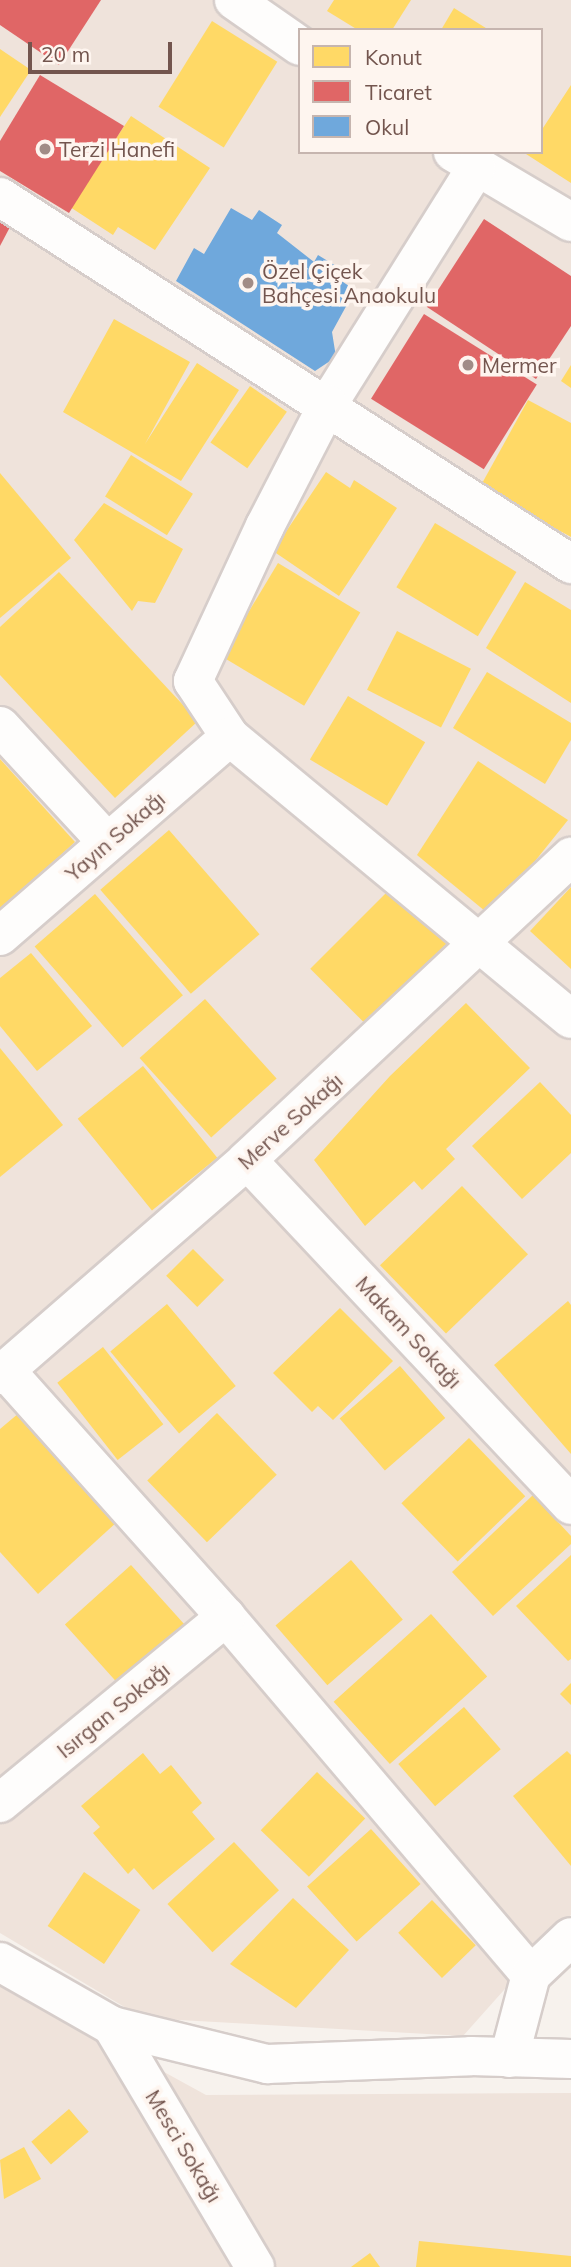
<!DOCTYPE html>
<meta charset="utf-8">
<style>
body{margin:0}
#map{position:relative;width:571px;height:2267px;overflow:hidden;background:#f7f2ed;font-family:Mulish,sans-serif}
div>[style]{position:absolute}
.residential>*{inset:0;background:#efe3db}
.homes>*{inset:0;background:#ffd966;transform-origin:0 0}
.shops>*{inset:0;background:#e06666;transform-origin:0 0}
.schools>*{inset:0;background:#6fa8dc}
.roads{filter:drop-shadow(2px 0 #d6cdca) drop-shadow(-2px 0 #d6cdca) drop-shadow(0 2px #d6cdca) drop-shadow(0 -2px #d6cdca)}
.minor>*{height:38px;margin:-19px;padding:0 19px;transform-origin:19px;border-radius:19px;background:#fefdfc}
.tertiary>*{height:38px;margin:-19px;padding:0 19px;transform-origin:19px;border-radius:19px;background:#fefdfc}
.dots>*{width:19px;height:19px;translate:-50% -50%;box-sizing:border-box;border:4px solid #fef5ef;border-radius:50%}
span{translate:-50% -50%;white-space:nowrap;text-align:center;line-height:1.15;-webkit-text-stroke:7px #fef5ef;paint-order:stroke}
.poi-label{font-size:21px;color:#73554e}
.left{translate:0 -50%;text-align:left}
.street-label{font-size:21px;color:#73554e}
.legend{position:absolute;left:298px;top:28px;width:245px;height:126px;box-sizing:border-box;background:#fef5ef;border:2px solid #c6b5af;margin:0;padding:9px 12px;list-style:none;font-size:21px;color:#73554e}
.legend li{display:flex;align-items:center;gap:14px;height:35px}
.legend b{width:35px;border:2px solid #c6b5af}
.scale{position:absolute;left:28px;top:42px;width:144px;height:32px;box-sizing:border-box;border:4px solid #73554e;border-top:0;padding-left:9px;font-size:21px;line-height:24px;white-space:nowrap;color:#73554e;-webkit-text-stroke:5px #fef5ef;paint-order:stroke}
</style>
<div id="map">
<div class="residential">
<div style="clip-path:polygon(evenodd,0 0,571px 0,571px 1915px,463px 2036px,143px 2018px,0 1933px,0 0,300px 30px,541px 30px,541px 152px,300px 152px,300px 30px)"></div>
<div style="clip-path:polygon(0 1982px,206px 2095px,571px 2093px,571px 2267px,0 2267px)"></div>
</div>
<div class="homes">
<div style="clip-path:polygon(334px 0,411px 0,392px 30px,358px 30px,327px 11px)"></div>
<div style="clip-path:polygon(454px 8px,489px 30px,441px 30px)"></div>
<div style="left:212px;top:21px;width:77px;height:101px;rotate:32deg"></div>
<div style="clip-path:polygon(0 49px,31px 70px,0 117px)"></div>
<div style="clip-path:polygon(571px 85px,571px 183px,526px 154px,541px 152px,541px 131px)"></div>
<div style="clip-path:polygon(131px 116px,210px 168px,155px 250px,118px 227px,113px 235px,70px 207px)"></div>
<div style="clip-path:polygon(114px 319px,190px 362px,145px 444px,197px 363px,239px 390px,181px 481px,63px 412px)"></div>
<div style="clip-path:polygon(571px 365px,571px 388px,561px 381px)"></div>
<div style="left:250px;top:386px;width:45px;height:69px;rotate:35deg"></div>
<div style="clip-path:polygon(528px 400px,571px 423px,571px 537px,480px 487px)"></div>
<div style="left:131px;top:455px;width:73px;height:49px;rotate:32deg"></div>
<div style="clip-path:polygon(326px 472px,350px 488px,354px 480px,397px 508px,339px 596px,273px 551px)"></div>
<div style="clip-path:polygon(0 473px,71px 558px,0 618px)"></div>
<div style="clip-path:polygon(104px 503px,183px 549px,155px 603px,138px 601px,132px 611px,74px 540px)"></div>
<div style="left:435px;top:523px;width:95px;height:75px;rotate:31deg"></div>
<div style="left:278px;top:563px;width:96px;height:109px;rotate:31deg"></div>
<div style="clip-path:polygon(59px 572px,198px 721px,115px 798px,0 675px,0 627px)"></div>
<div style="clip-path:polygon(525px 582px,571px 610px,571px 703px,486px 648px)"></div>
<div style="left:397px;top:631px;width:83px;height:66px;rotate:27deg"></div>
<div style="clip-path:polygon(487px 672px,571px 723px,571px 740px,545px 784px,453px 728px)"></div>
<div style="left:348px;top:696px;width:90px;height:74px;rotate:31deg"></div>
<div style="clip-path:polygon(0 759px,75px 842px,0 911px)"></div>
<div style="clip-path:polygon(478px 761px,568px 820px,491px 916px,417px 855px)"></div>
<div style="left:169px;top:830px;width:138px;height:91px;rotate:49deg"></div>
<div style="left:393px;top:886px;width:79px;height:117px;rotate:45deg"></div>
<div style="clip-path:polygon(571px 887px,571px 969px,530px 931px)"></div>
<div style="left:95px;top:894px;width:134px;height:80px;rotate:49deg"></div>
<div style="clip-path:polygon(31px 953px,92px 1026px,37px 1071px,0 1026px,0 978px)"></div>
<div style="left:205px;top:999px;width:107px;height:88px;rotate:48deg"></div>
<div style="clip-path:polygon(466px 1003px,530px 1068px,446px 1149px,455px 1159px,422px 1190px,414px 1181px,365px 1226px,314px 1160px,390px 1076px)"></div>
<div style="clip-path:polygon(0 1048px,63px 1125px,0 1177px)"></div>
<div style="left:143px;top:1066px;width:118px;height:84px;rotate:51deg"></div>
<div style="clip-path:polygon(540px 1082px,571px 1115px,571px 1153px,522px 1199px,472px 1146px)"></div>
<div style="left:462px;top:1186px;width:95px;height:114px;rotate:46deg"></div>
<div style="left:193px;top:1249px;width:44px;height:38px;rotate:45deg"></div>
<div style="clip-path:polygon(568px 1301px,571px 1305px,571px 1454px,494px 1365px)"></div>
<div style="left:167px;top:1304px;width:107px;height:74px;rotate:50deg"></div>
<div style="clip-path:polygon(340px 1308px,393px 1361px,333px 1420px,318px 1406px,312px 1412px,273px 1373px)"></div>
<div style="left:103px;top:1347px;width:98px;height:58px;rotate:52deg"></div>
<div style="left:400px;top:1366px;width:69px;height:80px;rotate:49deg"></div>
<div style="clip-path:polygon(19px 1413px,118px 1521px,38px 1594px,0 1552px,0 1429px)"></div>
<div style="left:217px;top:1413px;width:86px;height:97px;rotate:46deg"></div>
<div style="left:469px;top:1438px;width:81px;height:94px;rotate:46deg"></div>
<div style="clip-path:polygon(533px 1495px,571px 1536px,571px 1544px,493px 1616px,452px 1572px)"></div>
<div style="clip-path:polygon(571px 1555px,571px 1659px,568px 1661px,516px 1606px)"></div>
<div style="left:351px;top:1560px;width:79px;height:100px;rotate:49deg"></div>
<div style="left:131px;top:1565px;width:81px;height:89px;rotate:48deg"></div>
<div style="left:431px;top:1614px;width:84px;height:131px;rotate:48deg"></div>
<div style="clip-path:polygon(571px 1683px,571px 1705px,560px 1694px)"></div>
<div style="left:464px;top:1707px;width:56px;height:87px;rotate:49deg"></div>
<div style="clip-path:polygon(567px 1751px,571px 1755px,571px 1866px,513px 1796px)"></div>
<div style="clip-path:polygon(143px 1753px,160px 1774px,171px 1765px,202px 1803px,192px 1812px,215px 1839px,153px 1890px,134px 1868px,128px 1874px,93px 1833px,100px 1827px,81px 1806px)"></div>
<div style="left:317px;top:1772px;width:67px;height:81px;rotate:44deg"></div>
<div style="left:371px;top:1829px;width:74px;height:86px;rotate:48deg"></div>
<div style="left:234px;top:1842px;width:66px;height:91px;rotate:47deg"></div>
<div style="left:84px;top:1872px;width:68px;height:65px;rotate:34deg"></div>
<div style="clip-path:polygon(293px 1898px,349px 1950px,296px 2008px,230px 1964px)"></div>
<div style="left:432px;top:1900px;width:63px;height:47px;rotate:46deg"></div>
<div style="left:69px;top:2109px;width:30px;height:50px;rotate:49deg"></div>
<div style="clip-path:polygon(24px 2147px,41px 2179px,4px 2199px,0 2160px)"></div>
<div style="clip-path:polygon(419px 2241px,571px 2256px,571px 2267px,416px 2267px)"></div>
<div style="clip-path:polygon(370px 2253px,380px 2267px,351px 2267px)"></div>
</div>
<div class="shops">
<div style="clip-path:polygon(0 0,101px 0,59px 65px,0 25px)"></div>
<div style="clip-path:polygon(40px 75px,124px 126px,69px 213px,0 171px,0 141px)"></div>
<div style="clip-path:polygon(484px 219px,571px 276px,571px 326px,536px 379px,427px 307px)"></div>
<div style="clip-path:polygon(0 222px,10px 227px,0 246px)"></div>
<div style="left:424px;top:314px;width:133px;height:100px;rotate:32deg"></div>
</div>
<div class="schools">
<div style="clip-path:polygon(231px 208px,252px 220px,259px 210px,282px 225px,277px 233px,314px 262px,318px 255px,336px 266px,334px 276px,355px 290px,332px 332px,336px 357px,315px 371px,176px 281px,194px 248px,204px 254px)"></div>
</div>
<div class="roads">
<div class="minor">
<div style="left:234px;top:0;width:80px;rotate:34.9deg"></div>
<div style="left:453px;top:152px;width:137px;rotate:30.7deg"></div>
<div style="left:476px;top:168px;width:279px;rotate:122.1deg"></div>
<div style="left:328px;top:404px;width:137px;rotate:117.3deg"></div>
<div style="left:265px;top:526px;width:171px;rotate:114.9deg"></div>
<div style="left:193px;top:681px;width:67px;rotate:56.5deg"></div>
<div style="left:230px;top:737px;width:442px;rotate:39.6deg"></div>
<div style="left:0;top:197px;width:679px;rotate:32.73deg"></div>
<div style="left:0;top:726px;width:158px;rotate:47.3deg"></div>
<div style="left:0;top:936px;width:304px;rotate:-40.9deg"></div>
<div style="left:247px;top:1160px;width:473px;rotate:46.8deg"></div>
<div style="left:6px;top:1371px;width:330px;rotate:48.2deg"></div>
<div style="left:226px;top:1617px;width:470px;rotate:49.6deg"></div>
<div style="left:0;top:1375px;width:327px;rotate:-41deg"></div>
<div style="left:247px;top:1160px;width:444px;rotate:-43.1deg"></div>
<div style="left:0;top:1803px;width:293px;rotate:-39.5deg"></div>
<div style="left:112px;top:2026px;width:280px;rotate:59.3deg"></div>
</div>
<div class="tertiary">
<div style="left:0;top:1962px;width:129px;rotate:29.7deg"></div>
<div style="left:112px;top:2026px;width:160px;rotate:13.8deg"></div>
<div style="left:267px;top:2064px;width:204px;rotate:-2.2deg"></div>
<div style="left:471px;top:2056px;width:100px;rotate:1.7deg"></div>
<div style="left:509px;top:2058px;width:86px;rotate:-75.2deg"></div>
<div style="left:531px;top:1975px;width:55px;rotate:-43.5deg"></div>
</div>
</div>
<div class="dots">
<div style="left:45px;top:149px;background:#a18c86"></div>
<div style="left:248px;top:283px;background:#a18c86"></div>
<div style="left:468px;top:365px;background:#a18c86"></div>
</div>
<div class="poi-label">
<span class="left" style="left:59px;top:149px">Terzi Hanefi</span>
<span class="left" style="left:262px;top:283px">Özel Çiçek<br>Bahçesi Anaokulu</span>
<span class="left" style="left:482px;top:365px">Mermer</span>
</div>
<div class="street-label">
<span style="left:115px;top:836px;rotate:-41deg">Yayın Sokağı</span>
<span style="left:290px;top:1121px;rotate:-42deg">Merve Sokağı</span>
<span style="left:409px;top:1332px;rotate:47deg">Makam Sokağı</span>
<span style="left:113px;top:1710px;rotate:-39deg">Isırgan Sokağı</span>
<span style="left:184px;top:2146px;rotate:59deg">Mesci Sokağı</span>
</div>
<ul class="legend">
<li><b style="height:19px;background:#ffd966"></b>Konut</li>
<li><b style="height:19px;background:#e06666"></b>Ticaret</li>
<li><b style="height:19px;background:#6fa8dc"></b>Okul</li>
</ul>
<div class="scale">20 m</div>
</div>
